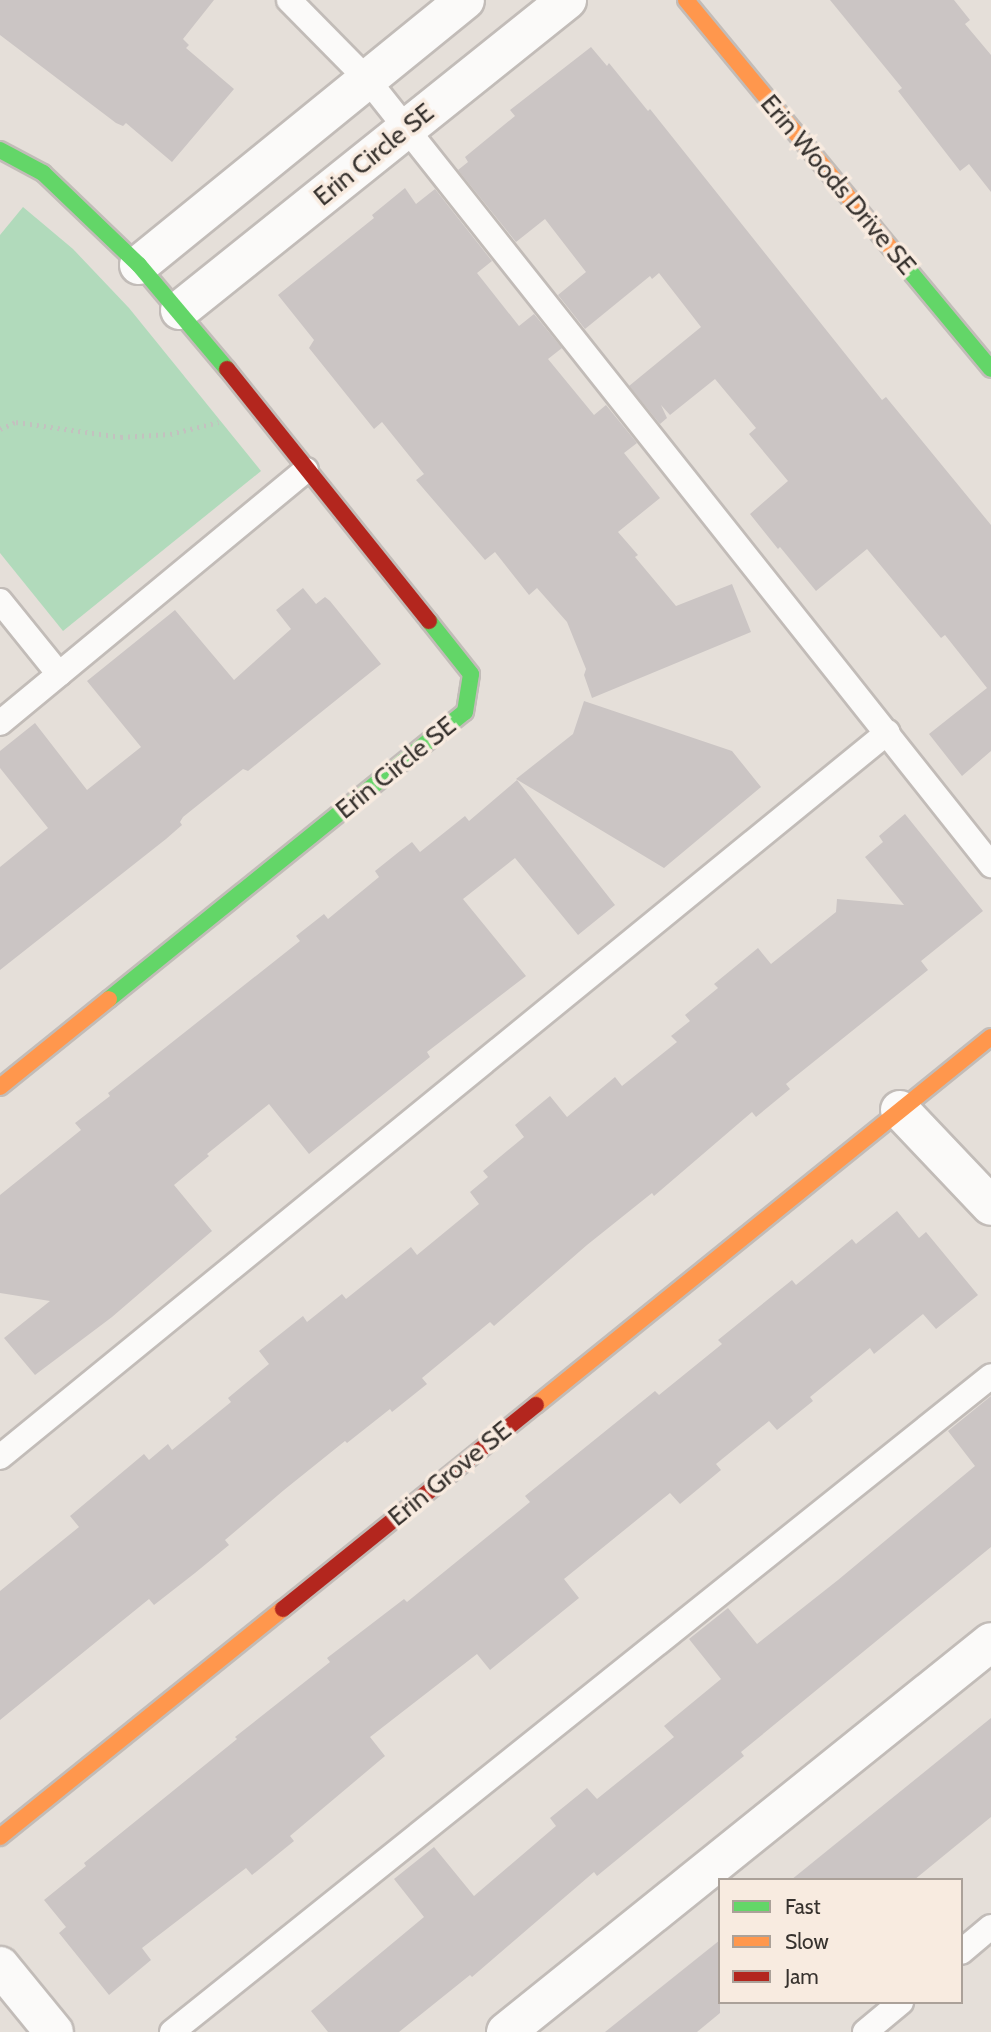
<!DOCTYPE html>
<style>
body{margin:0}
#map{position:relative;width:991px;height:2032px;overflow:hidden;background:#e5dfd9;font-family:Cabin,sans-serif}
div>[style]{position:absolute}
.green>*{inset:0;background:#b1dabb}
.building>*{inset:0;background:#cbc5c4}
.path>*{height:4.5px;margin-top:-2.25px;transform-origin:0;background:repeating-linear-gradient(90deg,#c3c1bf 0 2px,transparent 0 7px)}
.roads{filter:drop-shadow(2px 0 #c2bcb8) drop-shadow(-2px 0 #c2bcb8) drop-shadow(0 2px #c2bcb8) drop-shadow(0 -2px #c2bcb8)}
.lane>*{height:24px;margin:-12px;padding:0 12px;transform-origin:12px;border-radius:12px;background:#fbfaf9}
.street>*{height:38px;margin:-19px;padding:0 19px;transform-origin:19px;border-radius:19px;background:#fbfaf9}
.fast>*{height:16px;margin:-8px;padding:0 8px;transform-origin:8px;border-radius:8px;background:#63d668}
.slow>*{height:16px;margin:-8px;padding:0 8px;transform-origin:8px;border-radius:8px;background:#ff974d}
.jam>*{height:16px;margin:-8px;padding:0 8px;transform-origin:8px;border-radius:8px;background:#b3261e}
span{translate:-50% -50%;white-space:nowrap;text-align:center;line-height:1.15;-webkit-text-stroke:7px #f8ebe0;paint-order:stroke}
.street-label{font-size:26px;color:#37322e}
.legend{position:absolute;left:718px;top:1878px;width:245px;height:126px;box-sizing:border-box;background:#f8ebe0;border:2px solid #aba199;margin:0;padding:9px 12px;list-style:none;font-size:21px;color:#37322e}
.legend li{display:flex;align-items:center;gap:14px;height:35px}
.legend b{width:35px;border:2px solid #aba199}
</style>
<div id="map">
<div class="green">
<div style="clip-path:polygon(23px 207px,73px 249px,129px 308px,261px 471px,63px 631px,0 553px,0 235px)"></div>
</div>
<div class="building">
<div style="clip-path:polygon(0 0,214px 0,183px 39px,189px 45px,186px 48px,234px 89px,172px 162px,126px 123px,123px 126px,116px 123px,0 35px)"></div>
<div style="clip-path:polygon(830px 0,954px 0,970px 20px,965px 24px,991px 55px,991px 192px,969px 164px,960px 171px,898px 91px,902px 88px)"></div>
<div style="clip-path:polygon(591px 47px,607px 66px,609px 63px,648px 111px,650px 109px,882px 400px,886px 397px,991px 525px,991px 751px,962px 776px,929px 734px,987px 688px,945px 635px,941px 638px,867px 549px,816px 591px,780px 547px,778px 549px,750px 514px,788px 481px,749px 434px,756px 428px,715px 379px,670px 415px,661px 405px,667px 418px,660px 424px,629px 386px,701px 327px,659px 273px,652px 279px,650px 276px,585px 329px,558px 295px,586px 272px,545px 219px,516px 242px,458px 170px,468px 162px,465px 157px,515px 116px,510px 110px)"></div>
<div style="clip-path:polygon(405px 188px,416px 204px,435px 189px,492px 261px,477px 273px,519px 326px,534px 314px,562px 348px,548px 359px,594px 415px,606px 405px,637px 443px,624px 453px,660px 498px,618px 532px,638px 555px,635px 557px,676px 606px,732px 584px,751px 632px,592px 698px,584px 675px,586px 669px,567px 622px,537px 588px,529px 595px,495px 552px,485px 560px,416px 480px,424px 474px,382px 422px,374px 429px,309px 348px,314px 340px,278px 295px,374px 218px,372px 215px)"></div>
<div style="clip-path:polygon(303px 588px,316px 604px,325px 597px,330px 601px,381px 664px,248px 771px,243px 769px,183px 817px,180px 822px,182px 825px,166px 839px,0 970px,0 867px,48px 828px,0 768px,0 751px,35px 723px,87px 790px,141px 747px,87px 681px,175px 610px,234px 680px,291px 629px,276px 610px)"></div>
<div style="clip-path:polygon(584px 701px,732px 751px,761px 787px,664px 868px,516px 779px,573px 734px)"></div>
<div style="clip-path:polygon(517px 780px,615px 905px,578px 935px,515px 858px,463px 899px,526px 976px,427px 1052px,430px 1057px,309px 1154px,269px 1104px,207px 1154px,209px 1156px,174px 1185px,212px 1231px,112px 1317px,35px 1375px,4px 1338px,50px 1301px,0 1293px,0 1195px,81px 1130px,75px 1123px,110px 1096px,108px 1093px,300px 941px,296px 936px,324px 914px,328px 919px,379px 877px,375px 871px,400px 851px,412px 842px,420px 852px,465px 816px,469px 821px)"></div>
<div style="clip-path:polygon(905px 814px,983px 911px,921px 961px,928px 970px,786px 1084px,790px 1089px,756px 1117px,752px 1112px,654px 1196px,652px 1193px,587px 1245px,494px 1326px,490px 1322px,422px 1378px,427px 1384px,392px 1412px,390px 1409px,347px 1443px,345px 1441px,284px 1490px,225px 1540px,229px 1545px,195px 1573px,154px 1605px,149px 1599px,0 1720px,0 1591px,79px 1527px,70px 1516px,144px 1454px,149px 1460px,168px 1444px,172px 1450px,231px 1402px,228px 1398px,269px 1364px,259px 1351px,303px 1316px,307px 1322px,342px 1294px,346px 1299px,411px 1247px,417px 1255px,479px 1204px,470px 1192px,488px 1177px,483px 1171px,524px 1137px,515px 1125px,550px 1096px,567px 1117px,615px 1077px,622px 1086px,677px 1042px,671px 1036px,690px 1021px,685px 1015px,718px 988px,714px 984px,758px 948px,771px 964px,836px 912px,837px 899px,904px 905px,865px 857px,883px 842px,879px 836px)"></div>
<div style="clip-path:polygon(897px 1211px,919px 1238px,926px 1232px,978px 1295px,936px 1329px,923px 1314px,874px 1354px,870px 1348px,810px 1397px,813px 1401px,777px 1430px,769px 1421px,716px 1464px,721px 1470px,680px 1504px,670px 1493px,564px 1579px,579px 1598px,490px 1670px,477px 1654px,370px 1737px,385px 1756px,290px 1836px,294px 1841px,252px 1875px,246px 1868px,142px 1948px,151px 1960px,109px 1995px,59px 1933px,66px 1927px,44px 1900px,86px 1866px,84px 1863px,237px 1739px,235px 1737px,330px 1662px,327px 1658px,404px 1599px,407px 1602px,530px 1502px,525px 1496px,655px 1391px,659px 1395px,722px 1344px,718px 1340px,792px 1280px,796px 1285px,852px 1239px,856px 1244px)"></div>
<div style="clip-path:polygon(991px 1396px,991px 1547px,741px 1752px,744px 1756px,647px 1835px,597px 1876px,594px 1872px,472px 1977px,470px 1975px,399px 2032px,328px 2032px,311px 2011px,424px 1917px,394px 1879px,434px 1847px,474px 1896px,556px 1826px,550px 1818px,587px 1788px,597px 1799px,674px 1737px,664px 1726px,721px 1679px,689px 1639px,728px 1608px,757px 1644px,838px 1580px,975px 1466px,948px 1431px)"></div>
<div style="clip-path:polygon(991px 1718px,991px 1817px,914px 1880px,791px 1880px)"></div>
<div style="clip-path:polygon(720px 1940px,720px 2013px,697px 2032px,605px 2032px)"></div>
</div>
<div class="path">
<div style="left:0;top:429px;width:17px;rotate:-24deg"></div>
<div style="left:16px;top:422px;width:106px;rotate:8.1deg"></div>
<div style="left:121px;top:437px;width:49px;rotate:-3.5deg"></div>
<div style="left:170px;top:434px;width:50px;rotate:-13.8deg"></div>
</div>
<div class="roads">
<div class="lane">
<div style="left:289px;top:0;width:111px;rotate:45.4deg"></div>
<div style="left:367px;top:79px;width:1004px;rotate:51.55deg"></div>
<div style="left:0;top:601px;width:94px;rotate:51.1deg"></div>
<div style="left:0;top:723px;width:397px;rotate:-39.6deg"></div>
<div style="left:0;top:1457px;width:1146px;rotate:-39.23deg"></div>
<div style="left:961px;top:1952px;width:39px;rotate:-40deg"></div>
<div style="left:172px;top:2032px;width:1049px;rotate:-38.69deg"></div>
<div style="left:865px;top:2032px;width:47px;rotate:-39.8deg"></div>
</div>
<div class="street">
<div style="left:139px;top:265px;width:420px;rotate:-39.1deg"></div>
<div style="left:180px;top:310px;width:496px;rotate:-38.7deg"></div>
<div style="left:900px;top:1110px;width:132px;rotate:46.5deg"></div>
<div style="left:0;top:1966px;width:85px;rotate:50.7deg"></div>
<div style="left:506px;top:2032px;width:622px;rotate:-38.8deg"></div>
</div>
<div class="fast">
<div style="left:0;top:150px;width:49px;rotate:28.1deg"></div>
<div style="left:43px;top:173px;width:133px;rotate:43.8deg"></div>
<div style="left:139px;top:265px;width:136px;rotate:49.8deg"></div>
<div style="left:893px;top:251px;width:153px;rotate:50.3deg"></div>
<div style="left:109px;top:999px;width:457px;rotate:-38.9deg"></div>
<div style="left:465px;top:712px;width:38px;rotate:-81deg"></div>
<div style="left:471px;top:674px;width:68px;rotate:-128.4deg"></div>
</div>
<div class="slow">
<div style="left:686px;top:0;width:325px;rotate:50.5deg"></div>
<div style="left:0;top:1087px;width:140px;rotate:-38.9deg"></div>
<div style="left:536px;top:1405px;width:585px;rotate:-38.97deg"></div>
<div style="left:0;top:1837px;width:363px;rotate:-38.9deg"></div>
</div>
<div class="jam">
<div style="left:227px;top:369px;width:323px;rotate:51.3deg"></div>
<div style="left:283px;top:1609px;width:325px;rotate:-38.9deg"></div>
</div>
</div>
<div class="street-label">
<span style="left:374px;top:155px;rotate:-39deg">Erin Circle SE</span>
<span style="left:838px;top:185px;rotate:50deg">Erin Woods Drive SE</span>
<span style="left:396px;top:768px;rotate:-39deg">Erin Circle SE</span>
<span style="left:450px;top:1474px;rotate:-39deg">Erin Grove SE</span>
</div>
<ul class="legend">
<li><b style="height:9px;background:#63d668"></b>Fast</li>
<li><b style="height:9px;background:#ff974d"></b>Slow</li>
<li><b style="height:9px;background:#b3261e"></b>Jam</li>
</ul>
</div>
